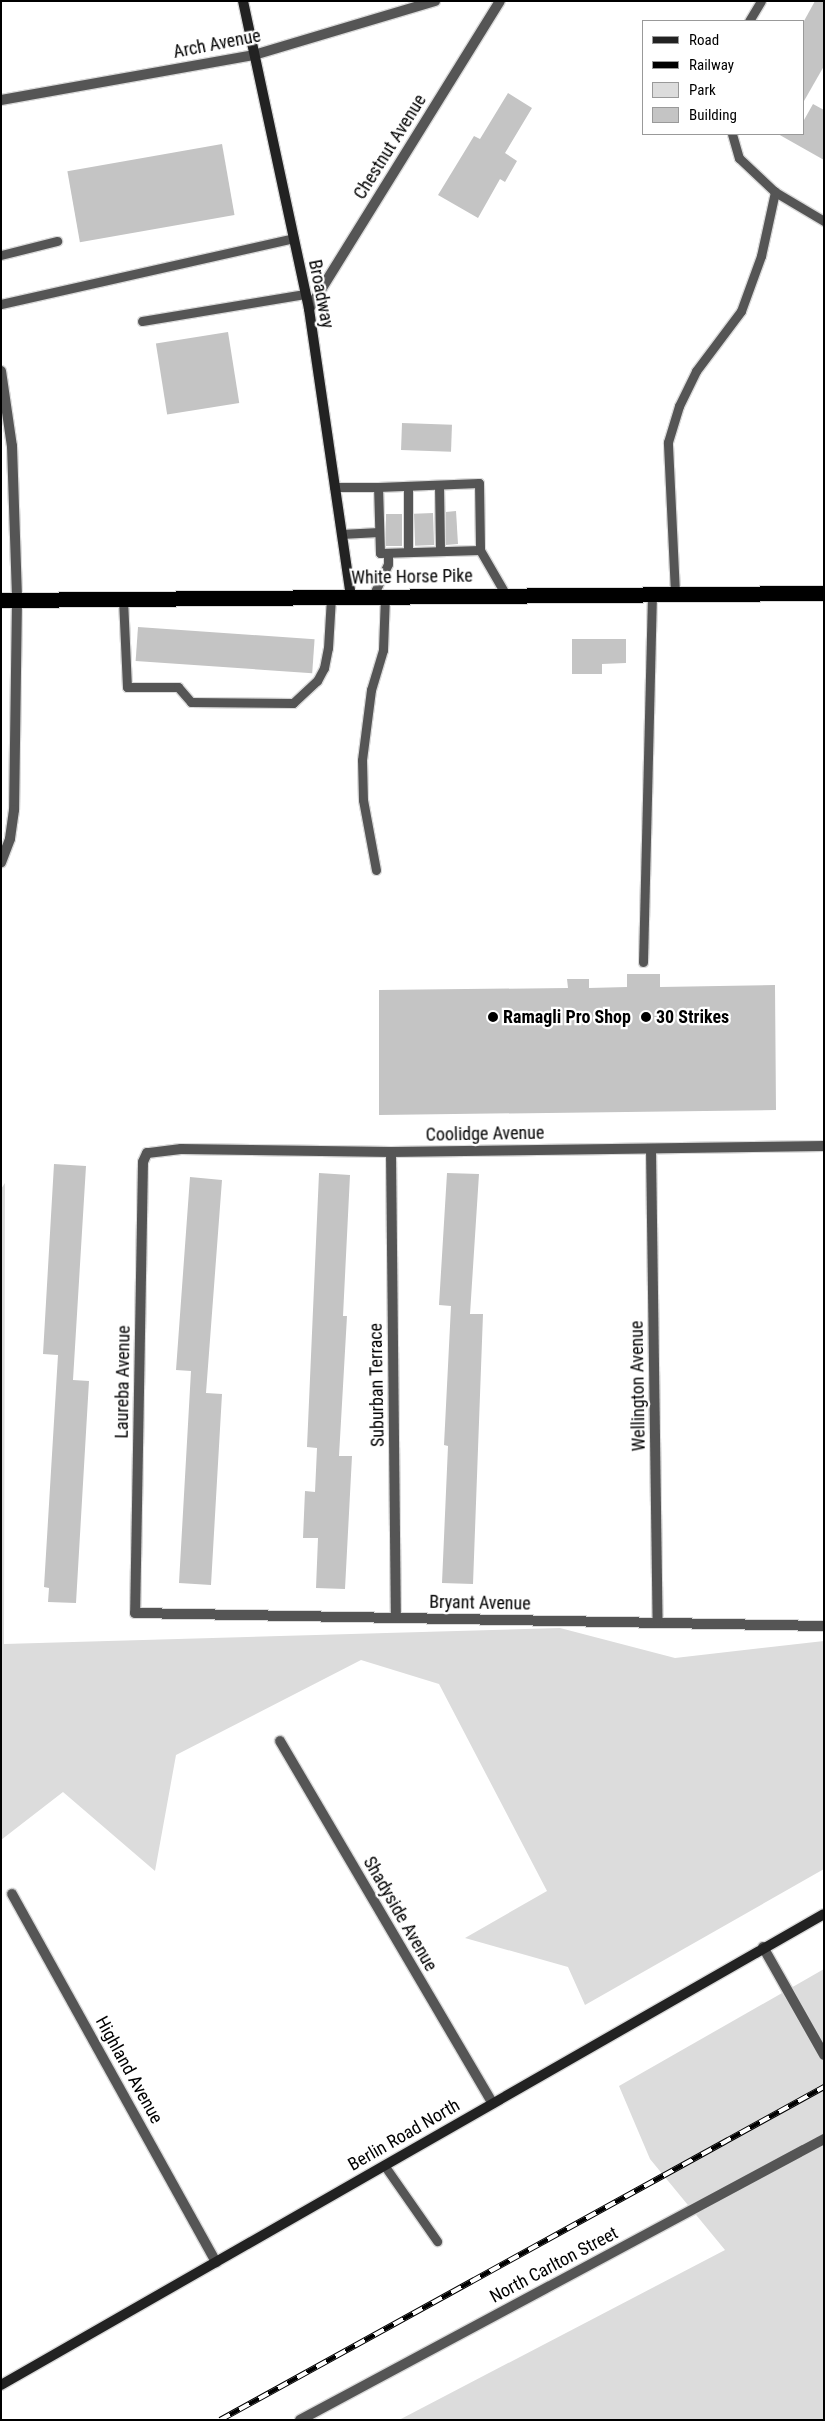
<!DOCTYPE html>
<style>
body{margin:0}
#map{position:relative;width:825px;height:2421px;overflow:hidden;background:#fff;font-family:"Roboto Condensed",sans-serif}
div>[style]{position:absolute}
.green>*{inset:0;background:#dcdcdc}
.building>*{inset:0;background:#c4c4c4;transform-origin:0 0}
.roads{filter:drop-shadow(1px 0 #dbdbdb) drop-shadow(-1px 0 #dbdbdb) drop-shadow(0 1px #dbdbdb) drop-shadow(0 -1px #dbdbdb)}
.lane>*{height:9px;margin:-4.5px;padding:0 4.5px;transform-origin:4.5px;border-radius:4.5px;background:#555}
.street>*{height:10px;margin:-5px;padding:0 5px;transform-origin:5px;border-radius:5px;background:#555}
.secondary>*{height:10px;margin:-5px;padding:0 5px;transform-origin:5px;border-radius:5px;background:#222}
.highway>*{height:15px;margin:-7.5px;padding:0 7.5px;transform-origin:7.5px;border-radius:7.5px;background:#000}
.rail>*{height:5.5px;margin-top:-2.75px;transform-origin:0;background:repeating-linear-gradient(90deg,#fff 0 11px,#000 0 22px);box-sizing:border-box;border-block:1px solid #000}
.dots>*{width:14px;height:14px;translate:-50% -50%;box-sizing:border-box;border:2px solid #fff;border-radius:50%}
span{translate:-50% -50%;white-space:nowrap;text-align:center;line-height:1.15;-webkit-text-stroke:4.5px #fff;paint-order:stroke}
.street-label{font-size:18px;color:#000}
.poi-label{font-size:18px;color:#000;font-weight:700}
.left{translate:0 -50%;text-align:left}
.frame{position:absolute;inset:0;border:2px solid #000;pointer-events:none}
.legend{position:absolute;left:642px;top:20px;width:162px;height:115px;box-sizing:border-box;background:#fff;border:1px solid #999;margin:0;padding:6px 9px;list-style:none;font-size:15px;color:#000}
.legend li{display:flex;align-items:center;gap:10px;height:25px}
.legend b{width:25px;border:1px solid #999}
</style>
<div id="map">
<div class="green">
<div style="clip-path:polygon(5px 1183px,4px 1644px,560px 1628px,675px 1658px,824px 1641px,824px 1869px,585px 2005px,568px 1967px,465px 1938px,547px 1891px,439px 1684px,361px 1660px,176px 1755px,155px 1871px,63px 1792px,1px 1840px,1px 1189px)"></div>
<div style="clip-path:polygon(824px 1969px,824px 2420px,399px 2420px,725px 2250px,650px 2159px,619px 2086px)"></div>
</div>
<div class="building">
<div style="clip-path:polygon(815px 1px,824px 1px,824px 66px,804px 101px,804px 21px)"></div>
<div style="clip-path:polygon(508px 93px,532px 108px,505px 153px,517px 161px,505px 182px,500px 179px,478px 218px,438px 195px,474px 136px,480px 139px)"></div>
<div style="clip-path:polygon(813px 104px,824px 110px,824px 160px,778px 134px,804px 134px,804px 120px)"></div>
<div style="left:222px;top:144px;width:72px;height:157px;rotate:80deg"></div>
<div style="left:228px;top:332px;width:72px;height:73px;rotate:81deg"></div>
<div style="left:402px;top:423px;width:50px;height:27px;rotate:2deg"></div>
<div style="clip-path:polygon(456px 511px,458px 544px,446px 545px,446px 512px)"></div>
<div style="left:433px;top:513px;width:32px;height:19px;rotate:88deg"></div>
<div style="left:402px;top:514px;width:32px;height:16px;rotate:90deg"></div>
<div style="left:138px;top:627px;width:177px;height:34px;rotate:4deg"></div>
<div style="clip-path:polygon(572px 639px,626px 639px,626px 663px,602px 664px,602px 674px,572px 674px)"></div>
<div style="clip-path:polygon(627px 974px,660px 974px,660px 987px,775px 985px,776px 1110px,379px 1115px,379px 990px,568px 988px,567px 979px,589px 979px,589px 988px,627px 987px)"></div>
<div style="clip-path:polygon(54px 1164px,86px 1166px,73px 1380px,89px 1381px,76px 1603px,48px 1602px,49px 1588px,44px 1587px,58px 1355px,43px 1354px)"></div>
<div style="clip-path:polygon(319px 1173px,350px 1175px,343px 1316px,347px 1316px,339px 1456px,352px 1456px,345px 1589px,316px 1588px,318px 1538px,303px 1538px,305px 1491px,315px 1492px,317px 1448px,307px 1447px)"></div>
<div style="clip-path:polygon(447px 1173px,479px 1174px,470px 1314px,483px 1314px,473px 1584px,442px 1583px,448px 1446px,444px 1445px,451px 1306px,439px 1305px)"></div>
<div style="clip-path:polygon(190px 1177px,222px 1180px,206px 1393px,222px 1394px,211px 1585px,179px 1583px,191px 1371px,176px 1370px)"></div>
</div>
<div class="roads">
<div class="lane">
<div style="left:749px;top:21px;width:23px;rotate:-59deg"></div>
<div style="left:732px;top:134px;width:25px;rotate:74deg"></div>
<div style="left:739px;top:158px;width:50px;rotate:43.4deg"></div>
<div style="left:775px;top:192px;width:57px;rotate:30.6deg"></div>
<div style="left:1px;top:255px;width:58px;rotate:-14deg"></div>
<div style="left:1px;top:304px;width:300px;rotate:-12.7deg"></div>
<div style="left:142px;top:321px;width:165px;rotate:-9.4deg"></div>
<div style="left:439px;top:485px;width:66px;rotate:89.1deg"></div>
<div style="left:408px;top:486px;width:66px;rotate:90deg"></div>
<div style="left:334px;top:487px;width:44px"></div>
<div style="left:341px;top:534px;width:38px;rotate:-3deg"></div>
<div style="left:480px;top:550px;width:100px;rotate:178.3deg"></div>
<div style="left:380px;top:553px;width:66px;rotate:-91.7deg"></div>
<div style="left:378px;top:487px;width:101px;rotate:-2.3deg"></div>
<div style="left:479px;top:483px;width:67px;rotate:89.1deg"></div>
<div style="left:480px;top:550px;width:52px;rotate:60deg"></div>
<div style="left:670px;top:593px;width:5px"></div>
<div style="left:675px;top:593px;width:151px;rotate:-92.7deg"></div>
<div style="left:668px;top:442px;width:38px;rotate:-73deg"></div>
<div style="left:679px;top:406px;width:39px;rotate:-64deg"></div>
<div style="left:696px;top:371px;width:75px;rotate:-53.1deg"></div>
<div style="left:741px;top:311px;width:59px;rotate:-70deg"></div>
<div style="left:761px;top:256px;width:66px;rotate:-77.7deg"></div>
<div style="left:373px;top:596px;width:35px;rotate:-65deg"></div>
<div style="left:388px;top:564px;width:11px;rotate:-90deg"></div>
<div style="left:123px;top:599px;width:88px;rotate:87.4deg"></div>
<div style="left:127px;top:687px;width:51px"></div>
<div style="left:178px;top:687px;width:20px;rotate:49deg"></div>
<div style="left:191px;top:702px;width:102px;rotate:0.6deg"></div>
<div style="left:293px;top:703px;width:33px;rotate:-43deg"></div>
<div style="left:317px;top:681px;width:15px;rotate:-62deg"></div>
<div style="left:324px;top:668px;width:20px;rotate:-79deg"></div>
<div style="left:328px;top:648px;width:50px;rotate:-86.6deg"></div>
<div style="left:376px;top:870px;width:71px;rotate:-100.5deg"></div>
<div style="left:363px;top:800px;width:40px;rotate:-91.4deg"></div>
<div style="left:362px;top:760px;width:71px;rotate:-82.7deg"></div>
<div style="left:371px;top:690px;width:42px;rotate:-73.3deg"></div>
<div style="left:383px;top:650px;width:54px;rotate:-87.9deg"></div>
<div style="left:643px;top:962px;width:369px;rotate:-88.6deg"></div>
<div style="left:384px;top:2165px;width:93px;rotate:55.1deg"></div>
</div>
<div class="street">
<div style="left:1px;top:100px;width:257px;rotate:-10.1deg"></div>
<div style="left:254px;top:55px;width:189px;rotate:-16.6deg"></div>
<div style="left:309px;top:309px;width:362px;rotate:-58.2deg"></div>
<div style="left:1px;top:371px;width:76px;rotate:81.7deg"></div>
<div style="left:12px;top:446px;width:154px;rotate:88.1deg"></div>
<div style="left:17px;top:600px;width:210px;rotate:90.8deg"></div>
<div style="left:14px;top:810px;width:29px;rotate:98deg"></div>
<div style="left:10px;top:839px;width:25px;rotate:111deg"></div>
<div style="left:824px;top:1146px;width:433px;rotate:179.2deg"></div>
<div style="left:391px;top:1152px;width:210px;rotate:-179.2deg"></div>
<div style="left:181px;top:1149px;width:34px;rotate:173deg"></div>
<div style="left:147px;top:1153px;width:10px;rotate:114deg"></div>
<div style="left:143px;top:1162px;width:451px;rotate:91deg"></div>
<div style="left:135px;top:1613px;width:689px;rotate:1.08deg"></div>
<div style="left:651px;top:1149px;width:472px;rotate:89.2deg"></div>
<div style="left:391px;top:1152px;width:466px;rotate:89.4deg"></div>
<div style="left:280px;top:1741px;width:420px;rotate:59.6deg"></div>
<div style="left:12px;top:1894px;width:421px;rotate:61deg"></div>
<div style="left:763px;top:1947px;width:124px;rotate:60.5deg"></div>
<div style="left:300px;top:2420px;width:595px;rotate:-28.2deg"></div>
</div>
<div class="secondary">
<div style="left:243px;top:1px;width:315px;rotate:77.9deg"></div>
<div style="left:309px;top:309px;width:290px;rotate:81.7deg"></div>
<div style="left:1px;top:2385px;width:948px;rotate:-29.78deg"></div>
</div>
<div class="highway">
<div style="left:1px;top:600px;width:823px;rotate:-0.49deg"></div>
</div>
</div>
<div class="rail">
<div style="left:220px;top:2420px;width:690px;rotate:-28.87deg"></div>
</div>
<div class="dots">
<div style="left:493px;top:1017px;background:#000"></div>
<div style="left:646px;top:1017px;background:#000"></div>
</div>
<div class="street-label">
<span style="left:217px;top:44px;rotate:-11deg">Arch Avenue</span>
<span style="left:390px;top:147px;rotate:-58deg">Chestnut Avenue</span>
<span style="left:321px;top:294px;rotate:79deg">Broadway</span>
<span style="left:412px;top:577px;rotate:-1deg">White Horse Pike</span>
<span style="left:485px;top:1134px;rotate:-1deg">Coolidge Avenue</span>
<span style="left:123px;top:1382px;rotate:-89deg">Laureba Avenue</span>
<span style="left:377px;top:1385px;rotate:-91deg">Suburban Terrace</span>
<span style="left:638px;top:1386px;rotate:-91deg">Wellington Avenue</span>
<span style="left:480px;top:1603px;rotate:1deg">Bryant Avenue</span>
<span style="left:400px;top:1914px;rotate:60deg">Shadyside Avenue</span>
<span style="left:129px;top:2070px;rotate:61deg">Highland Avenue</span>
<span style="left:404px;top:2135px;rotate:-30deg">Berlin Road North</span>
<span style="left:554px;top:2265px;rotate:-28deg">North Carlton Street</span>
</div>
<div class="poi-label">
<span class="left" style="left:503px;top:1017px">Ramagli Pro Shop</span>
<span class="left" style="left:656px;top:1017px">30 Strikes</span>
</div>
<div class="frame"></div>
<ul class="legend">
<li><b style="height:6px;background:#222"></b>Road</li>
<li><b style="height:6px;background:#000"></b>Railway</li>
<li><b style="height:14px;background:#dcdcdc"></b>Park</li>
<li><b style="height:14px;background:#c4c4c4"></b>Building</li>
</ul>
</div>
